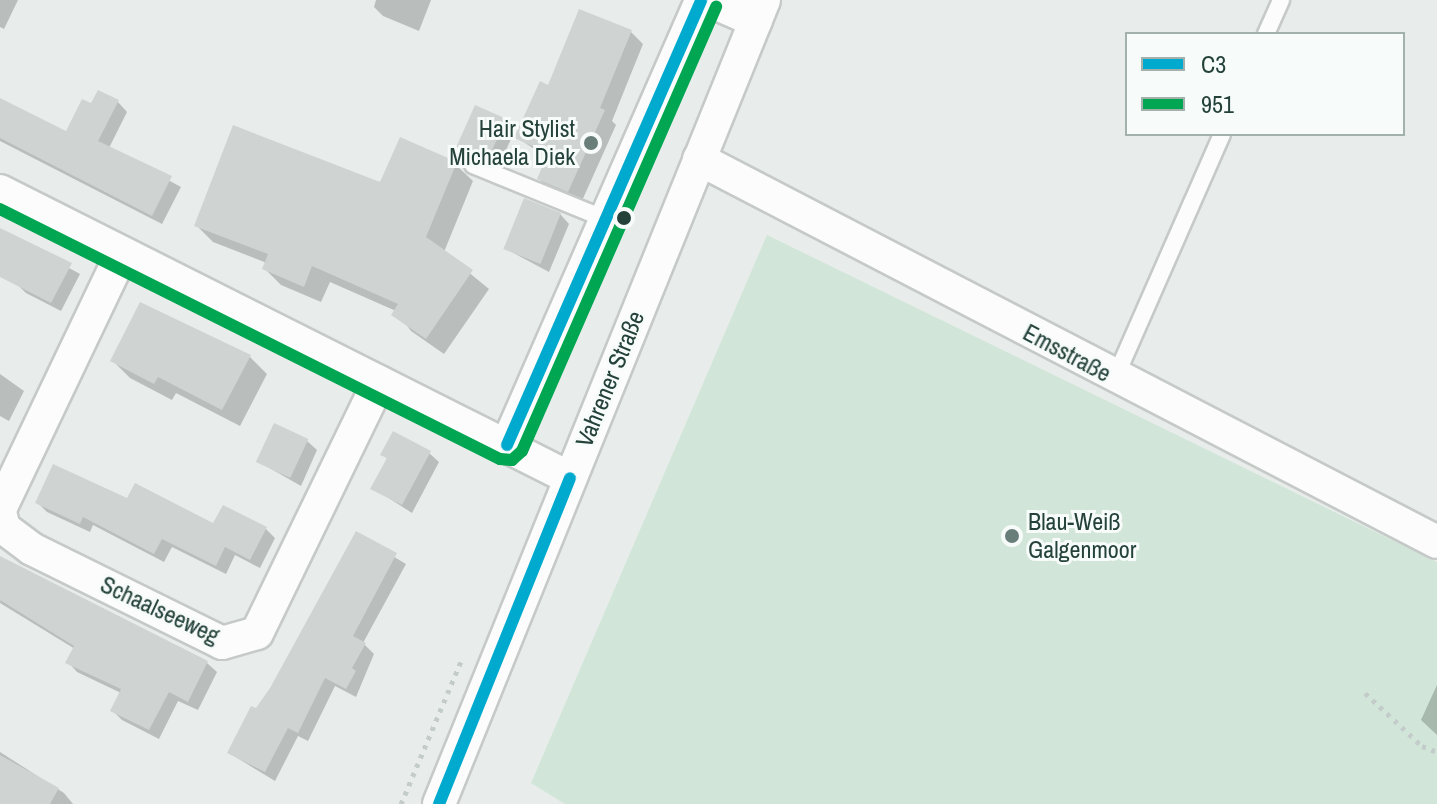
<!DOCTYPE html>
<meta charset="utf-8">
<style>
body{margin:0}
#map{position:relative;width:1437px;height:804px;overflow:hidden;background:#e8edeb;font-family:"Archivo Narrow",sans-serif}
div>[style]{position:absolute}
.green>*{inset:0;background:#d1e6d8}
.shadow>*{inset:0;background:#0003}
.building>*{inset:0;background:#cfd4d2;transform-origin:0 0}
.path>*{height:5px;margin-top:-2.5px;transform-origin:0;background:repeating-linear-gradient(90deg,#c3ccca 0 4px,transparent 0 10px)}
.roads{filter:drop-shadow(2px 0 #c5cac8) drop-shadow(-2px 0 #c5cac8) drop-shadow(0 2px #c5cac8) drop-shadow(0 -2px #c5cac8)}
.lane>*{height:16px;margin:-8px;padding:0 8px;transform-origin:8px;border-radius:8px;background:#fcfcfc}
.street>*{height:32px;margin:-16px;padding:0 16px;transform-origin:16px;border-radius:16px;background:#fcfcfc}
.bus-1>*{height:12px;margin:-6px;padding:0 6px;transform-origin:6px;border-radius:6px;background:#00a9ce}
.bus-2>*{height:12px;margin:-6px;padding:0 6px;transform-origin:6px;border-radius:6px;background:#00a651}
.dots>*{width:22px;height:22px;translate:-50% -50%;box-sizing:border-box;border:4px solid #f7fbf9;border-radius:50%}
span{translate:-50% -50%;white-space:nowrap;text-align:center;line-height:1.15;-webkit-text-stroke:6px #f7fbf9;paint-order:stroke}
.poi-label{font-size:24px;color:#24423a}
.right{translate:-100% -50%;text-align:right}
.left{translate:0 -50%;text-align:left}
.street-label{font-size:24px;color:#24423a}
.legend{position:absolute;left:1125px;top:32px;width:280px;height:104px;box-sizing:border-box;background:#f7fbf9;border:2px solid #a3b1ad;margin:0;padding:10px 14px;list-style:none;font-size:24px;color:#24423a}
.legend li{display:flex;align-items:center;gap:16px;height:40px}
.legend b{width:40px;border:2px solid #a3b1ad}
</style>
<div id="map">
<div class="green">
<div style="clip-path:polygon(767px 235px,1437px 562px,1437px 804px,565px 804px,531px 783px)"></div>
</div>
<div class="shadow">
<div style="clip-path:polygon(0 0,18px 0,4px 29px,0 27px)"></div>
<div style="clip-path:polygon(376px 0,431px 0,419px 31px,383px 16px,374px 7px)"></div>
<div style="clip-path:polygon(631px 32px,643px 44px,612px 121px,616px 125px,581px 203px,552px 191px,539px 179px,548px 158px,516px 137px,549px 88px)"></div>
<div style="clip-path:polygon(0 101px,67px 133px,91px 106px,118px 102px,127px 112px,109px 148px,181px 187px,162px 224px,0 141px)"></div>
<div style="clip-path:polygon(505px 121px,515px 130px,498px 168px,459px 147px)"></div>
<div style="clip-path:polygon(455px 164px,473px 181px,444px 252px,489px 289px,444px 354px,411px 331px,396px 311px,330px 282px,321px 302px,281px 285px,264px 268px,267px 263px,213px 242px,196px 225px)"></div>
<div style="clip-path:polygon(560px 214px,569px 224px,549px 272px,506px 249px)"></div>
<div style="clip-path:polygon(0 230px,80px 274px,61px 311px,26px 293px,0 268px)"></div>
<div style="clip-path:polygon(250px 357px,267px 374px,240px 426px,176px 393px,172px 400px,130px 378px,112px 360px)"></div>
<div style="clip-path:polygon(0 374px,24px 391px,9px 421px,0 416px)"></div>
<div style="clip-path:polygon(307px 441px,317px 450px,301px 486px,259px 462px)"></div>
<div style="clip-path:polygon(429px 453px,439px 462px,412px 513px,373px 488px,388px 460px,383px 454px)"></div>
<div style="clip-path:polygon(128px 501px,214px 526px,266px 529px,275px 538px,260px 568px,235px 555px,226px 574px,172px 547px,164px 562px,93px 525px,90px 532px,47px 512px,37px 502px)"></div>
<div style="clip-path:polygon(356px 534px,406px 564px,363px 643px,374px 654px,356px 697px,335px 686px,308px 741px,298px 736px,275px 781px,229px 753px,272px 689px)"></div>
<div style="clip-path:polygon(4px 560px,207px 663px,217px 672px,198px 710px,178px 701px,159px 739px,122px 720px,112px 710px,121px 693px,77px 672px,68px 662px,75px 649px,0 603px)"></div>
<div style="clip-path:polygon(1437px 685px,1437px 735px,1421px 720px)"></div>
<div style="clip-path:polygon(0 752px,64px 793px,73px 804px,0 804px)"></div>
</div>
<div class="building">
<div style="clip-path:polygon(579px 9px,632px 30px,600px 108px,605px 110px,568px 192px,537px 179px,548px 153px,514px 138px,540px 81px,548px 85px)"></div>
<div style="clip-path:polygon(98px 90px,119px 100px,98px 141px,172px 176px,152px 216px,0 138px,0 98px,66px 131px,82px 99px,91px 103px)"></div>
<div style="left:475px;top:105px;width:34px;height:46px;rotate:24deg"></div>
<div style="clip-path:polygon(233px 125px,380px 182px,400px 137px,457px 162px,426px 237px,473px 270px,426px 339px,391px 315px,398px 304px,312px 266px,304px 287px,262px 269px,268px 254px,194px 226px)"></div>
<div style="left:524px;top:198px;width:40px;height:55px;rotate:22deg"></div>
<div style="clip-path:polygon(0 228px,72px 263px,51px 303px,0 277px)"></div>
<div style="clip-path:polygon(140px 302px,251px 355px,222px 410px,158px 377px,154px 384px,110px 361px)"></div>
<div style="left:274px;top:423px;width:38px;height:43px;rotate:25deg"></div>
<div style="clip-path:polygon(393px 431px,431px 451px,402px 505px,370px 489px,387px 458px,380px 455px)"></div>
<div style="clip-path:polygon(53px 464px,127px 498px,135px 483px,213px 523px,223px 505px,267px 527px,250px 560px,225px 547px,216px 566px,162px 539px,154px 554px,83px 517px,80px 524px,35px 503px)"></div>
<div style="clip-path:polygon(356px 531px,397px 553px,353px 636px,366px 643px,352px 668px,356px 671px,346px 689px,325px 678px,298px 733px,288px 728px,265px 772px,227px 753px,251px 706px,256px 708px,270px 688px)"></div>
<div style="clip-path:polygon(0 556px,208px 661px,188px 702px,169px 692px,149px 730px,110px 711px,121px 689px,65px 663px,74px 646px,0 600px)"></div>
<div style="clip-path:polygon(0 755px,59px 788px,50px 804px,0 804px)"></div>
</div>
<div class="path">
<div style="left:1365px;top:693px;width:78px;rotate:42.9deg"></div>
<div style="left:1422px;top:746px;width:16px;rotate:22deg"></div>
<div style="left:401px;top:804px;width:155px;rotate:-67.2deg"></div>
</div>
<div class="roads">
<div class="lane">
<div style="left:1266px;top:34px;width:37px;rotate:-66deg"></div>
<div style="left:473px;top:165px;width:143px;rotate:22.2deg"></div>
<div style="left:1115px;top:378px;width:266px;rotate:-66.3deg"></div>
</div>
<div class="street">
<div style="left:708px;top:0;width:52px;rotate:23.6deg"></div>
<div style="left:699px;top:159px;width:831px;rotate:27.43deg"></div>
<div style="left:0;top:191px;width:638px;rotate:26.73deg"></div>
<div style="left:507px;top:445px;width:485px;rotate:-66.4deg"></div>
<div style="left:0;top:509px;width:281px;rotate:-64.5deg"></div>
<div style="left:0;top:512px;width:16px;rotate:76deg"></div>
<div style="left:4px;top:528px;width:35px;rotate:37deg"></div>
<div style="left:32px;top:549px;width:212px;rotate:26.3deg"></div>
<div style="left:222px;top:643px;width:36px;rotate:-16deg"></div>
<div style="left:257px;top:633px;width:279px;rotate:-64.1deg"></div>
<div style="left:439px;top:804px;width:867px;rotate:-67.99deg"></div>
</div>
</div>
<div class="bus-1">
<div style="left:507px;top:445px;width:485px;rotate:-66.4deg"></div>
<div style="left:439px;top:804px;width:351px;rotate:-68.1deg"></div>
</div>
<div class="bus-2">
<div style="left:0;top:209px;width:559px;rotate:26.57deg"></div>
<div style="left:500px;top:459px;width:12px;rotate:5deg"></div>
<div style="left:512px;top:460px;width:13px;rotate:-42deg"></div>
<div style="left:522px;top:451px;width:485px;rotate:-66.4deg"></div>
</div>
<div class="dots">
<div style="left:591px;top:143px;background:#697e78"></div>
<div style="left:624px;top:218px;background:#24423a"></div>
<div style="left:1012px;top:536px;background:#697e78"></div>
</div>
<div class="poi-label">
<span class="right" style="left:575px;top:143px">Hair Stylist<br>Michaela Diek</span>
<span class="left" style="left:1028px;top:536px">Blau-Weiß<br>Galgenmoor</span>
</div>
<div class="street-label">
<span style="left:1067px;top:353px;rotate:28deg">Emsstraße</span>
<span style="left:610px;top:379px;rotate:-68deg">Vahrener Straße</span>
<span style="left:160px;top:610px;rotate:25deg">Schaalseeweg</span>
</div>
<ul class="legend">
<li><b style="height:10px;background:#00a9ce"></b>C3</li>
<li><b style="height:10px;background:#00a651"></b>951</li>
</ul>
</div>
